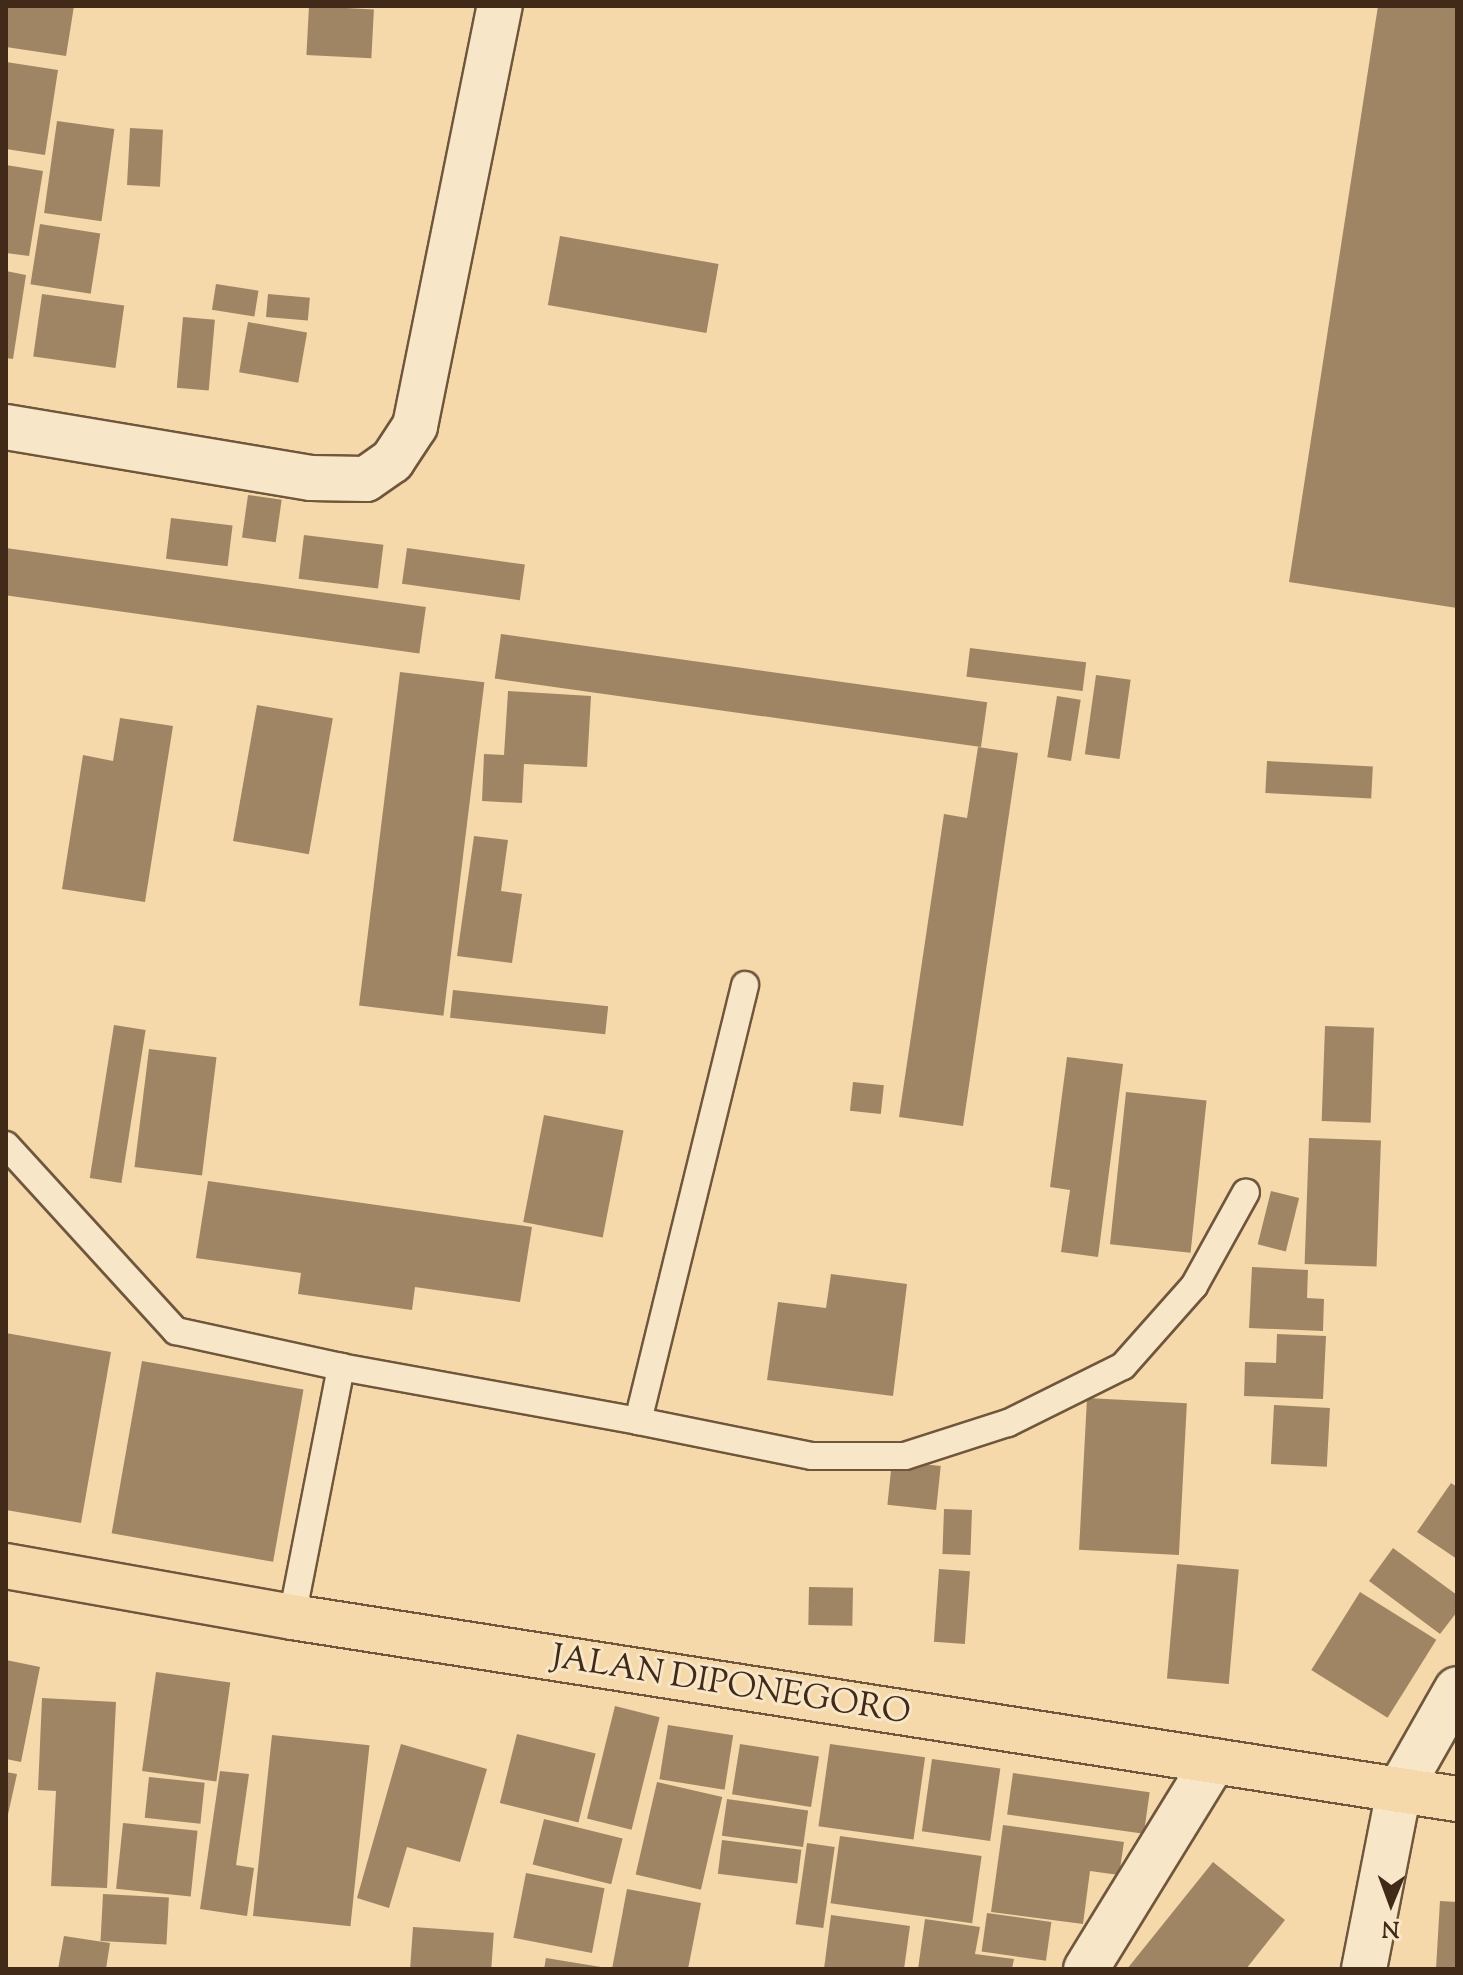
<!DOCTYPE html>
<style>
body{margin:0}
#map{position:relative;width:1463px;height:1975px;overflow:hidden;background:#f5d9aa;font-family:"Sorts Mill Goudy",serif}
div>[style]{position:absolute}
.building>*{inset:0;background:#9f8564;transform-origin:0 0}
.roads{filter:drop-shadow(2px 0 #6f563d) drop-shadow(-2px 0 #6f563d) drop-shadow(0 2px #6f563d) drop-shadow(0 -2px #6f563d)}
.lane>*{height:26px;margin:-13px;padding:0 13px;transform-origin:13px;border-radius:13px;background:#f8e6c8}
.street>*{height:44px;margin:-22px;padding:0 22px;transform-origin:22px;border-radius:22px;background:#f8e6c8}
.secondary>*{height:44px;margin:-22px;padding:0 22px;transform-origin:22px;border-radius:22px;background:#f8e6c8}
.primary>*{height:44px;margin:-22px;padding:0 22px;transform-origin:22px;border-radius:22px;background:#f5d9aa}
span{translate:-50% -50%;white-space:nowrap;text-align:center;line-height:1.15;-webkit-text-stroke:6px #f8e6c8;paint-order:stroke}
.street-label{font-size:34px;color:#422a19}
.frame{position:absolute;inset:0;border:8px solid #422a19;pointer-events:none}
.north{position:absolute;left:1351px;top:1863px;width:80px;height:80px;-webkit-text-stroke:6px #f8e6c8;paint-order:stroke;rotate:181deg;font-size:22px;font-weight:700;line-height:32px;text-align:center;color:#422a19}
.north::after{content:'';display:block;margin:auto;width:28px;height:36px;background:#422a19;clip-path:polygon(50% 0,100% 100%,50% 72%,0 100%)}
</style>
<div id="map">
<div class="building">
<div style="clip-path:polygon(6px 6px,74px 6px,66px 56px,6px 47px)"></div>
<div style="left:309px;top:6px;width:65px;height:49px;rotate:3deg"></div>
<div style="clip-path:polygon(1378px 6px,1457px 6px,1457px 608px,1289px 582px)"></div>
<div style="clip-path:polygon(6px 62px,58px 70px,45px 155px,6px 149px)"></div>
<div style="left:57px;top:121px;width:58px;height:93px;rotate:8deg"></div>
<div style="left:130px;top:128px;width:33px;height:57px;rotate:3deg"></div>
<div style="clip-path:polygon(6px 165px,43px 171px,29px 256px,6px 253px)"></div>
<div style="left:40px;top:224px;width:61px;height:61px;rotate:9deg"></div>
<div style="left:560px;top:236px;width:161px;height:70px;rotate:10deg"></div>
<div style="clip-path:polygon(6px 271px,26px 275px,13px 359px,6px 358px)"></div>
<div style="left:216px;top:284px;width:43px;height:26px;rotate:9deg"></div>
<div style="left:42px;top:294px;width:83px;height:63px;rotate:8deg"></div>
<div style="left:268px;top:294px;width:42px;height:23px;rotate:5deg"></div>
<div style="left:183px;top:317px;width:32px;height:71px;rotate:5deg"></div>
<div style="left:248px;top:322px;width:60px;height:51px;rotate:10deg"></div>
<div style="left:248px;top:495px;width:34px;height:43px;rotate:8deg"></div>
<div style="left:171px;top:518px;width:62px;height:41px;rotate:7deg"></div>
<div style="left:304px;top:535px;width:80px;height:44px;rotate:7deg"></div>
<div style="left:6px;top:548px;width:424px;height:47px;rotate:8deg"></div>
<div style="left:407px;top:548px;width:119px;height:36px;rotate:8deg"></div>
<div style="left:501px;top:634px;width:491px;height:45px;rotate:8deg"></div>
<div style="left:970px;top:648px;width:117px;height:29px;rotate:7deg"></div>
<div style="left:400px;top:672px;width:85px;height:336px;rotate:7deg"></div>
<div style="left:1096px;top:675px;width:35px;height:80px;rotate:8deg"></div>
<div style="clip-path:polygon(508px 691px,591px 696px,587px 767px,524px 764px,522px 803px,482px 801px,484px 754px,504px 755px)"></div>
<div style="left:1057px;top:696px;width:24px;height:62px;rotate:9deg"></div>
<div style="left:257px;top:705px;width:77px;height:138px;rotate:10deg"></div>
<div style="clip-path:polygon(120px 718px,173px 726px,145px 902px,62px 889px,83px 755px,113px 761px)"></div>
<div style="clip-path:polygon(978px 747px,1018px 753px,963px 1126px,899px 1117px,944px 814px,967px 818px)"></div>
<div style="left:1267px;top:761px;width:106px;height:32px;rotate:3deg"></div>
<div style="clip-path:polygon(474px 836px,508px 840px,501px 891px,522px 894px,512px 963px,457px 956px)"></div>
<div style="left:453px;top:990px;width:156px;height:28px;rotate:6deg"></div>
<div style="left:114px;top:1025px;width:32px;height:155px;rotate:9deg"></div>
<div style="left:1325px;top:1026px;width:49px;height:95px;rotate:2deg"></div>
<div style="left:149px;top:1049px;width:68px;height:119px;rotate:7deg"></div>
<div style="clip-path:polygon(1067px 1057px,1123px 1064px,1098px 1257px,1061px 1252px,1070px 1190px,1050px 1187px)"></div>
<div style="left:853px;top:1082px;width:31px;height:29px;rotate:6deg"></div>
<div style="left:1126px;top:1092px;width:81px;height:153px;rotate:6deg"></div>
<div style="left:544px;top:1115px;width:81px;height:109px;rotate:11deg"></div>
<div style="left:1309px;top:1138px;width:72px;height:126px;rotate:2deg"></div>
<div style="clip-path:polygon(208px 1181px,532px 1227px,520px 1302px,415px 1287px,412px 1310px,298px 1294px,301px 1273px,196px 1258px)"></div>
<div style="left:1271px;top:1191px;width:29px;height:55px;rotate:14deg"></div>
<div style="clip-path:polygon(1252px 1267px,1308px 1270px,1307px 1298px,1324px 1299px,1323px 1331px,1249px 1328px)"></div>
<div style="clip-path:polygon(831px 1274px,907px 1284px,893px 1396px,767px 1380px,778px 1302px,826px 1308px)"></div>
<div style="clip-path:polygon(6px 1333px,111px 1352px,81px 1523px,6px 1510px)"></div>
<div style="clip-path:polygon(1277px 1334px,1326px 1336px,1323px 1399px,1244px 1396px,1245px 1362px,1276px 1363px)"></div>
<div style="left:142px;top:1361px;width:164px;height:175px;rotate:10deg"></div>
<div style="left:1087px;top:1398px;width:100px;height:152px;rotate:3deg"></div>
<div style="left:1274px;top:1405px;width:56px;height:59px;rotate:3deg"></div>
<div style="left:892px;top:1461px;width:49px;height:44px;rotate:6deg"></div>
<div style="clip-path:polygon(1451px 1483px,1457px 1487px,1457px 1559px,1417px 1532px)"></div>
<div style="left:944px;top:1509px;width:28px;height:45px;rotate:2deg"></div>
<div style="clip-path:polygon(1393px 1548px,1457px 1595px,1457px 1612px,1440px 1634px,1369px 1581px)"></div>
<div style="left:1177px;top:1564px;width:62px;height:115px;rotate:5deg"></div>
<div style="left:939px;top:1569px;width:31px;height:73px;rotate:4deg"></div>
<div style="left:809px;top:1587px;width:44px;height:38px;rotate:1deg"></div>
<div style="left:1360px;top:1592px;width:90px;height:92px;rotate:32deg"></div>
<div style="clip-path:polygon(6px 1660px,40px 1667px,21px 1762px,6px 1759px)"></div>
<div style="left:156px;top:1672px;width:75px;height:100px;rotate:8deg"></div>
<div style="clip-path:polygon(42px 1698px,116px 1702px,107px 1888px,51px 1886px,56px 1791px,38px 1790px)"></div>
<div style="left:615px;top:1706px;width:46px;height:116px;rotate:14deg"></div>
<div style="left:668px;top:1725px;width:66px;height:55px;rotate:9deg"></div>
<div style="left:517px;top:1734px;width:81px;height:71px;rotate:14deg"></div>
<div style="left:272px;top:1735px;width:98px;height:182px;rotate:6deg"></div>
<div style="clip-path:polygon(401px 1744px,487px 1769px,460px 1862px,407px 1847px,389px 1908px,357px 1898px)"></div>
<div style="left:740px;top:1744px;width:80px;height:51px;rotate:9deg"></div>
<div style="left:830px;top:1744px;width:96px;height:83px;rotate:8deg"></div>
<div style="left:932px;top:1759px;width:69px;height:73px;rotate:8deg"></div>
<div style="clip-path:polygon(220px 1771px,249px 1774px,236px 1865px,254px 1868px,247px 1916px,200px 1909px)"></div>
<div style="clip-path:polygon(6px 1772px,17px 1774px,7px 1819px,6px 1819px)"></div>
<div style="left:1013px;top:1773px;width:138px;height:42px;rotate:8deg"></div>
<div style="left:149px;top:1777px;width:56px;height:41px;rotate:6deg"></div>
<div style="left:657px;top:1782px;width:67px;height:95px;rotate:13deg"></div>
<div style="left:727px;top:1799px;width:82px;height:37px;rotate:8deg"></div>
<div style="left:544px;top:1819px;width:81px;height:47px;rotate:14deg"></div>
<div style="left:123px;top:1823px;width:75px;height:66px;rotate:6deg"></div>
<div style="clip-path:polygon(1003px 1825px,1124px 1842px,1119px 1875px,1090px 1871px,1083px 1924px,991px 1912px)"></div>
<div style="left:840px;top:1836px;width:143px;height:68px;rotate:8deg"></div>
<div style="left:722px;top:1840px;width:80px;height:34px;rotate:7deg"></div>
<div style="left:807px;top:1843px;width:28px;height:82px;rotate:8deg"></div>
<div style="clip-path:polygon(1213px 1862px,1285px 1920px,1246px 1969px,1127px 1969px)"></div>
<div style="left:526px;top:1873px;width:80px;height:66px;rotate:11deg"></div>
<div style="clip-path:polygon(627px 1889px,701px 1903px,688px 1969px,612px 1969px)"></div>
<div style="left:103px;top:1894px;width:66px;height:47px;rotate:3deg"></div>
<div style="clip-path:polygon(1440px 1901px,1457px 1902px,1457px 1969px,1436px 1969px)"></div>
<div style="left:987px;top:1913px;width:65px;height:39px;rotate:8deg"></div>
<div style="clip-path:polygon(831px 1915px,910px 1926px,904px 1969px,824px 1969px)"></div>
<div style="clip-path:polygon(925px 1919px,980px 1927px,975px 1954px,1014px 1959px,1012px 1969px,918px 1969px)"></div>
<div style="left:413px;top:1927px;width:81px;height:42px;rotate:4deg"></div>
<div style="clip-path:polygon(64px 1936px,110px 1943px,106px 1969px,58px 1969px)"></div>
<div style="clip-path:polygon(546px 1958px,601px 1967px,600px 1969px,544px 1969px)"></div>
</div>
<div class="roads">
<div class="lane">
<div style="left:6px;top:1145px;width:252px;rotate:47.6deg"></div>
<div style="left:176px;top:1331px;width:169px;rotate:12.3deg"></div>
<div style="left:638px;top:1421px;width:177px;rotate:11.4deg"></div>
<div style="left:812px;top:1456px;width:93px"></div>
<div style="left:905px;top:1456px;width:108px;rotate:-17.8deg"></div>
<div style="left:1008px;top:1423px;width:128px;rotate:-26.4deg"></div>
<div style="left:1123px;top:1366px;width:107px;rotate:-48.4deg"></div>
<div style="left:1194px;top:1286px;width:107px;rotate:-61deg"></div>
<div style="left:292px;top:1617px;width:255px;rotate:-78.9deg"></div>
<div style="left:341px;top:1367px;width:302px;rotate:10.3deg"></div>
<div style="left:638px;top:1421px;width:449px;rotate:-76.2deg"></div>
</div>
<div class="street">
<div style="left:6px;top:427px;width:309px;rotate:9.5deg"></div>
<div style="left:311px;top:478px;width:55px;rotate:1deg"></div>
<div style="left:366px;top:479px;width:32px;rotate:-35deg"></div>
<div style="left:392px;top:461px;width:42px;rotate:-56.7deg"></div>
<div style="left:415px;top:426px;width:429px;rotate:-78.6deg"></div>
<div style="left:1086px;top:1969px;width:244px;rotate:-58.4deg"></div>
</div>
<div class="secondary">
<div style="left:1364px;top:1969px;width:181px;rotate:-78.9deg"></div>
<div style="left:1399px;top:1791px;width:117px;rotate:-60.4deg"></div>
</div>
<div class="primary">
<div style="left:6px;top:1566px;width:291px;rotate:10.1deg"></div>
<div style="left:292px;top:1617px;width:1179px;rotate:8.88deg"></div>
</div>
</div>
<div class="street-label">
<span style="left:731px;top:1686px;rotate:9deg">JALAN DIPONEGORO</span>
</div>
<div class="frame"></div>
<div class="north">N</div>
</div>
